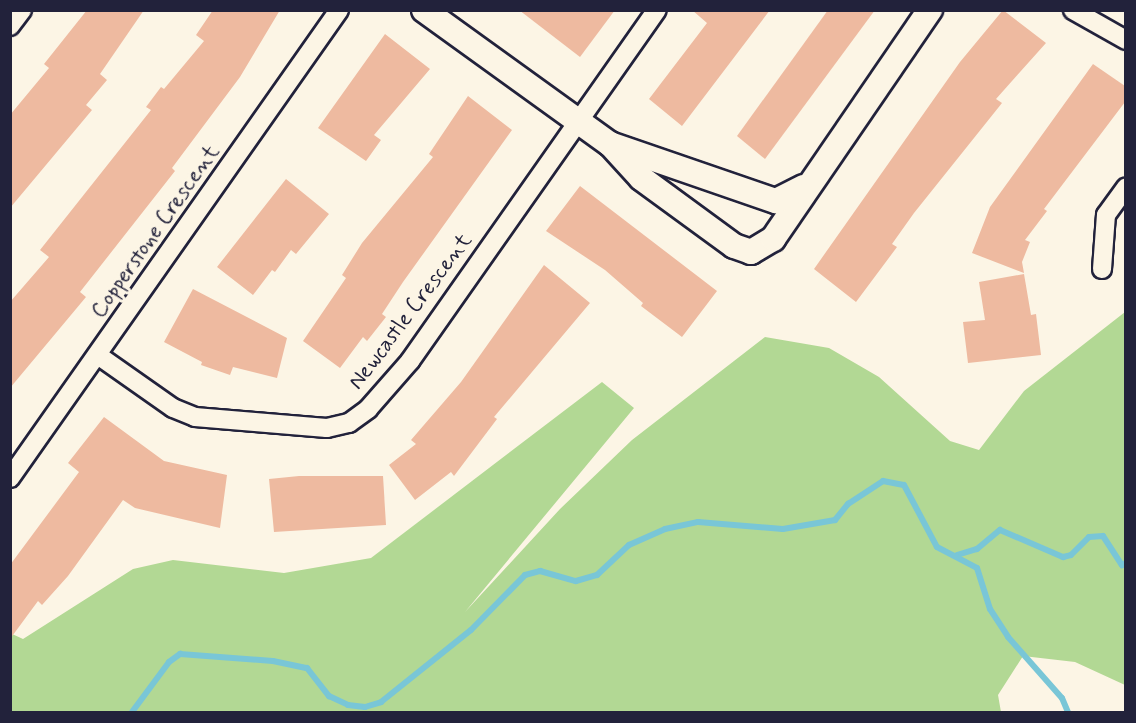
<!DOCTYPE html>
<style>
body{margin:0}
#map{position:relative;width:1136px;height:723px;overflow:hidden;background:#fcf5e5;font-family:Mynerve,sans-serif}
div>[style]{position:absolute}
.green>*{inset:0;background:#b2d894}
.stream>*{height:6px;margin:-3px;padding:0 3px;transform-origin:3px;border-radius:3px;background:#79c6d7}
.building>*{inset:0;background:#eebaa0}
.roads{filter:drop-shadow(2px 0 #22223b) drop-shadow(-2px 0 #22223b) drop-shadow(0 2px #22223b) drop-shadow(0 -2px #22223b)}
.minor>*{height:18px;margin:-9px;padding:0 9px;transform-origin:9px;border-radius:9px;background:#fcf5e5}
.tertiary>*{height:24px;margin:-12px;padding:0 12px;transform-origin:12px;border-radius:12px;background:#fcf5e5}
span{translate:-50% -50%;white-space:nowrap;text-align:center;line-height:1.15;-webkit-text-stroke:6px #fcf5e5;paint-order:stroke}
.street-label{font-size:22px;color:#22223b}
.frame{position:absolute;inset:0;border:12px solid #22223b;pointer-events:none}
</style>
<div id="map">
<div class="green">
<div style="clip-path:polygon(1125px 312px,1125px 685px,1075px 662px,1023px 656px,998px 695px,1001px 712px,11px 712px,10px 633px,23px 639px,133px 569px,173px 560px,284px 573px,371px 558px,602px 382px,634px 408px,465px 612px,560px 509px,632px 440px,765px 337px,829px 348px,879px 377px,950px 441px,979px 450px,1024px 391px)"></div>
</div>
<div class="stream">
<div style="left:957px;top:555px;width:21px;rotate:-17deg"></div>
<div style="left:977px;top:549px;width:30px;rotate:-40deg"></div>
<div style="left:1000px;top:530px;width:69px;rotate:23.2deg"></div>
<div style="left:1063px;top:557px;width:8px;rotate:-14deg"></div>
<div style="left:1071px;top:555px;width:25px;rotate:-45deg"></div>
<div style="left:1089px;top:537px;width:14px;rotate:-4deg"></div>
<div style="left:1103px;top:536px;width:35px;rotate:57deg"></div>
<div style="left:1122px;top:565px;width:4px;rotate:-27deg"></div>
<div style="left:132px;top:712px;width:62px;rotate:-53.5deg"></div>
<div style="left:169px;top:662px;width:14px;rotate:-36deg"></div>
<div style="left:180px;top:654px;width:93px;rotate:4.3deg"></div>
<div style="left:273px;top:661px;width:35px;rotate:12deg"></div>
<div style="left:307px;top:668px;width:36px;rotate:52deg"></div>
<div style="left:329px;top:696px;width:21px;rotate:25deg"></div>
<div style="left:348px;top:705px;width:17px;rotate:7deg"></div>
<div style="left:365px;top:707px;width:17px;rotate:-17deg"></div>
<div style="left:381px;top:702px;width:115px;rotate:-38.7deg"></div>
<div style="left:471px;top:630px;width:77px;rotate:-45.5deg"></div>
<div style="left:525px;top:575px;width:16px;rotate:-15deg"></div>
<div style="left:540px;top:571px;width:37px;rotate:16deg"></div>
<div style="left:576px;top:581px;width:22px;rotate:-16deg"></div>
<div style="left:597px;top:575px;width:44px;rotate:-43.2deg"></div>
<div style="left:629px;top:545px;width:39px;rotate:-24deg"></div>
<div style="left:665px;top:529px;width:34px;rotate:-12deg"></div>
<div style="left:698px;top:522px;width:85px;rotate:4.7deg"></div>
<div style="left:783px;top:529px;width:53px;rotate:-9.8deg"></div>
<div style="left:835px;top:520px;width:21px;rotate:-51deg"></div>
<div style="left:848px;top:504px;width:42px;rotate:-33.3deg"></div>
<div style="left:883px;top:481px;width:21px;rotate:11deg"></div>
<div style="left:904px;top:485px;width:70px;rotate:62deg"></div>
<div style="left:937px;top:547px;width:45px;rotate:27.7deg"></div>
<div style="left:977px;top:568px;width:43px;rotate:72.4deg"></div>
<div style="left:990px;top:609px;width:33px;rotate:57deg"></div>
<div style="left:1008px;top:637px;width:81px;rotate:48.5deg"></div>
<div style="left:1062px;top:698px;width:15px;rotate:67deg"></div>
</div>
<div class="building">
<div style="clip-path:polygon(87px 10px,144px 10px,100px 74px,107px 80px,86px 105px,92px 110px,10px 208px,10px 115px,49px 68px,44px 64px)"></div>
<div style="clip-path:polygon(213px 10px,280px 10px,240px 77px,172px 168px,175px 171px,80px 292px,86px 297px,10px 388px,10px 302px,49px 257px,40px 250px,151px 110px,146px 107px,161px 87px,164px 89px,204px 41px,196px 35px)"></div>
<div style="clip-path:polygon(519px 10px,615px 10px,580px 57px)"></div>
<div style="clip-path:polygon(692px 10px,770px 10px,682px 126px,649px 99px,707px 23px)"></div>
<div style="clip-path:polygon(828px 10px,875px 10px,765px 159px,737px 136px)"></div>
<div style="clip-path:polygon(1003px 10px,1046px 43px,996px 99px,1002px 103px,914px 213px,892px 244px,897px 247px,856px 302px,814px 269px,960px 62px)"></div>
<div style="clip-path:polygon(385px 34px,430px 69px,374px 135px,381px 140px,366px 161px,318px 128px)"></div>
<div style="clip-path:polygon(1093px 64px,1125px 86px,1125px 102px,1044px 209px,1047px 211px,1025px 240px,1030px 242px,1022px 262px,1024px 273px,972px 253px,990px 207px)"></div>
<div style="clip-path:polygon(468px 96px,512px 130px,403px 282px,382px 314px,386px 317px,367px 341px,363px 337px,340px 368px,303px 341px,346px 278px,342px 275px,362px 243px,433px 157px,429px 154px)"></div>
<div style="clip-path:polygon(286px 179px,329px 214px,296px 254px,291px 250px,275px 272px,272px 270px,253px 295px,217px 267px)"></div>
<div style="clip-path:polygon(580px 186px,717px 291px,682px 337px,641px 306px,643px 303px,605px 270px,546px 231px)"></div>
<div style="clip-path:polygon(544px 265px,590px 303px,494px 417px,497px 419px,454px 476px,451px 472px,415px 500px,389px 465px,416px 444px,411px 440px,461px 382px)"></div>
<div style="clip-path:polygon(1024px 274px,1031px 315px,1036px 314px,1041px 355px,968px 363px,963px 322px,985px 320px,979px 282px)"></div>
<div style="clip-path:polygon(193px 289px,287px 338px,277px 378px,233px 367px,230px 375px,201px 365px,202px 362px,164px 342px)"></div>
<div style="clip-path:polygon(104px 417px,164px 461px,227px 475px,220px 528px,135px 508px,123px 500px,68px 576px,42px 605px,38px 601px,10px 639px,10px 565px,79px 472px,68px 463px)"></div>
<div style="clip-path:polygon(299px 476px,383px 476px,386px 525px,274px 532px,269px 479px)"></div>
</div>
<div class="roads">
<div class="minor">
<div style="left:1073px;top:10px;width:61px;rotate:29.5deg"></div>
<div style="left:10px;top:26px;width:20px;rotate:-53deg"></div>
<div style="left:1102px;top:269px;width:54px;rotate:-85.8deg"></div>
<div style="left:1106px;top:215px;width:34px;rotate:-54deg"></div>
<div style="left:99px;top:356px;width:90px;rotate:35.1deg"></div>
<div style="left:173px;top:408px;width:24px;rotate:22deg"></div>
<div style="left:195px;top:417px;width:132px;rotate:4.8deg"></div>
<div style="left:327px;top:428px;width:23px;rotate:-13deg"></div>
<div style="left:349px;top:423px;width:24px;rotate:-36deg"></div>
<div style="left:368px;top:409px;width:64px;rotate:-48.8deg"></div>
<div style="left:410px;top:361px;width:429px;rotate:-54.9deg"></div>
<div style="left:10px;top:478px;width:572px;rotate:-54.89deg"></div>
</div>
<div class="tertiary">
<div style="left:424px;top:10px;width:229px;rotate:35.8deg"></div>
<div style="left:610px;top:144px;width:46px;rotate:47.6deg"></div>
<div style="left:641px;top:178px;width:115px;rotate:36.2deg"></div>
<div style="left:734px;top:246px;width:18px;rotate:19deg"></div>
<div style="left:751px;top:252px;width:26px;rotate:-31deg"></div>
<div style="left:773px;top:239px;width:278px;rotate:-55.6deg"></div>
<div style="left:610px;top:144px;width:176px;rotate:19deg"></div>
<div style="left:776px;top:201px;width:31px;rotate:-27deg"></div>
</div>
</div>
<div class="street-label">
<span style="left:156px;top:232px;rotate:-55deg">Copperstone Crescent</span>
<span style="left:411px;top:312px;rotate:-53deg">Newcastle Crescent</span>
</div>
<div class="frame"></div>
</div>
